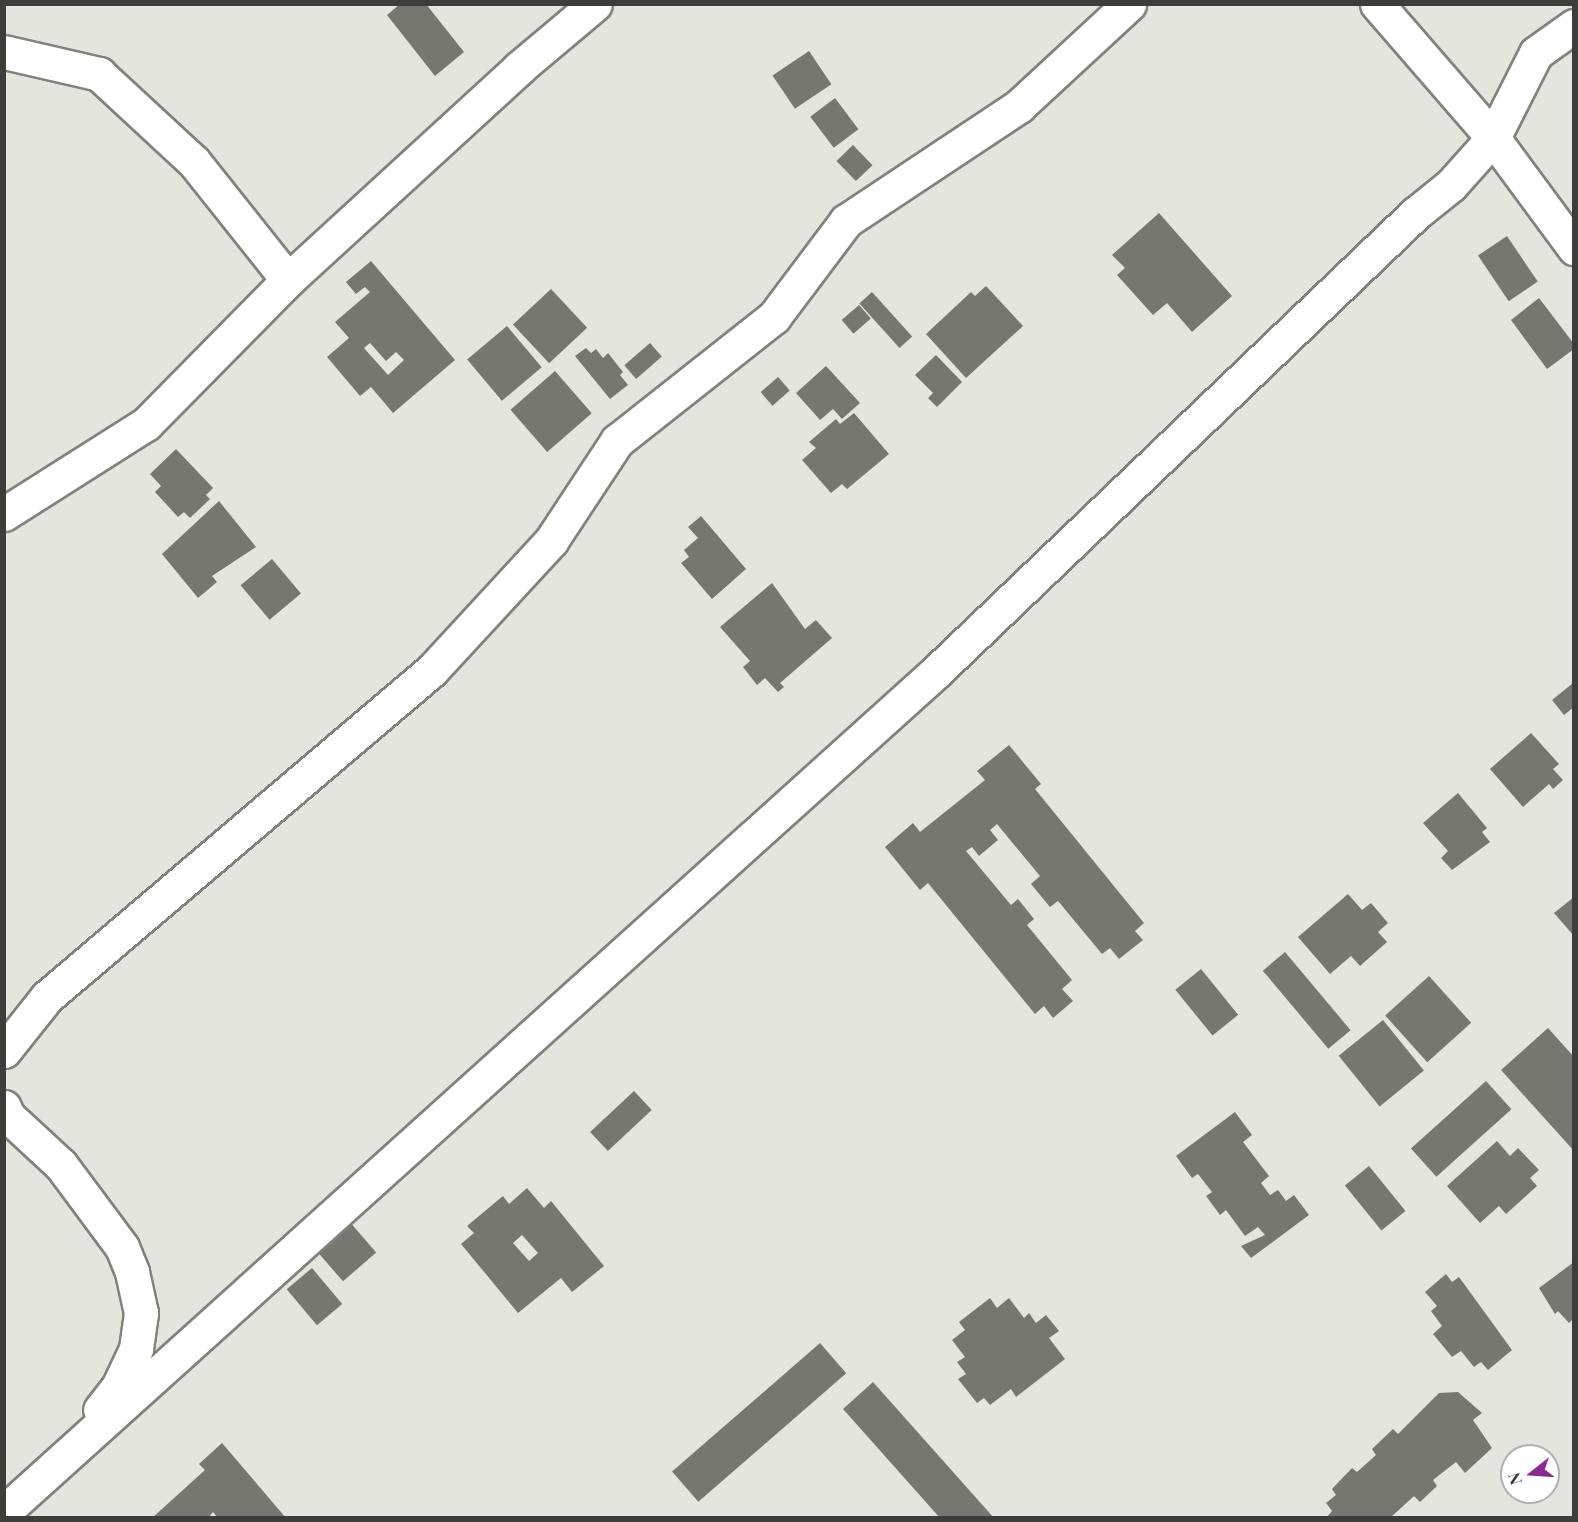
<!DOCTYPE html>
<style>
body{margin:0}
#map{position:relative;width:1578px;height:1522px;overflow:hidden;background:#e4e6dd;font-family:"Playfair Display",serif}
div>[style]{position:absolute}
.building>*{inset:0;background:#76786f;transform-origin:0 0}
.roads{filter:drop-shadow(2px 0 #81837a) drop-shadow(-2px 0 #81837a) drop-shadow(0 2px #81837a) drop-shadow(0 -2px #81837a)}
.minor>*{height:33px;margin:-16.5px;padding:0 16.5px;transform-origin:16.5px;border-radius:16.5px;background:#fff}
span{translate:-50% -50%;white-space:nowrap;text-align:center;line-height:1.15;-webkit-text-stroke:6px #fff;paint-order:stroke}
.frame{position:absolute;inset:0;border:6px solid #3d3d3a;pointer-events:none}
.north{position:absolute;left:1500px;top:1444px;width:60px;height:60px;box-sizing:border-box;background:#fff;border:2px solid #b1b1b0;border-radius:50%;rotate:253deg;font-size:16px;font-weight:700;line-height:24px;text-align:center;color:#3d3d3a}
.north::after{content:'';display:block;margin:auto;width:21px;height:27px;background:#8a2992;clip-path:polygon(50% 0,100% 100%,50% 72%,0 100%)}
</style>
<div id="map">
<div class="building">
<div style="clip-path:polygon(400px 4px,426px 4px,464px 52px,435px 76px,387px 15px)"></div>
<div style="left:809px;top:51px;width:40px;height:44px;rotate:56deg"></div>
<div style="left:835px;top:98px;width:39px;height:31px;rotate:53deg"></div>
<div style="left:853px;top:145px;width:28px;height:23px;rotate:46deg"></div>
<div style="clip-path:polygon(1159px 213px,1232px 296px,1192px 332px,1167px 303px,1153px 315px,1117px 275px,1125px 268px,1112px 255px)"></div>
<div style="left:1507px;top:236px;width:55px;height:35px;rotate:56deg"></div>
<div style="clip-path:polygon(evenodd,371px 261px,455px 360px,393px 413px,371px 387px,360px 396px,327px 357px,349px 338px,335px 322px,370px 292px,365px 287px,356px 294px,346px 282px,371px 261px,370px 343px,386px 361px,396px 352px,404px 360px,388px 375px,364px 348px,370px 343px)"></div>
<div style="clip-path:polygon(986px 286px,1023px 326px,966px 378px,926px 334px,971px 292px,975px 296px)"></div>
<div style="left:551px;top:289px;width:53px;height:52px;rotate:47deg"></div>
<div style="left:872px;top:292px;width:60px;height:17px;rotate:48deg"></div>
<div style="clip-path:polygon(1539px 298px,1574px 344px,1574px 349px,1547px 369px,1511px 320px)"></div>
<div style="left:859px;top:305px;width:18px;height:23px;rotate:49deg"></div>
<div style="left:507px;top:326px;width:54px;height:52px;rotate:50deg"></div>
<div style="left:650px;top:343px;width:18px;height:34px;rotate:49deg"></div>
<div style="clip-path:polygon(586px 348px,591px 353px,596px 349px,603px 358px,608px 353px,623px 372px,620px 375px,628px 385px,610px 399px,575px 356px)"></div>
<div style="clip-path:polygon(936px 355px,962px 382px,937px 407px,928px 398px,933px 393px,915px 375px)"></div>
<div style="clip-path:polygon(826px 366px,860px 403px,842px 419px,833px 409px,820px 420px,796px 393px)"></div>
<div style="left:555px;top:371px;width:56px;height:59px;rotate:49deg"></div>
<div style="left:778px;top:377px;width:18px;height:23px;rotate:49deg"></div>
<div style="clip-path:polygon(854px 413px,889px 454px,847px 489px,842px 484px,831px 493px,802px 460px,816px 448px,809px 442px,836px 419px,840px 424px)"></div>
<div style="clip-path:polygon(176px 449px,213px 488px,206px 495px,210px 499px,190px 518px,184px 512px,178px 517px,155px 492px,161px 486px,150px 474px)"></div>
<div style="clip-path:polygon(219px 501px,256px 547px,212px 576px,217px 582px,198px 598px,162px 554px)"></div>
<div style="clip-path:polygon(701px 516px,746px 569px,712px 599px,681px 563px,689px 557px,684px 550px,698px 538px,688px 527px)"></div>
<div style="left:272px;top:559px;width:45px;height:41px;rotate:50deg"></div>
<div style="clip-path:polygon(772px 583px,805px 629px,816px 620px,832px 638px,780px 683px,784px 687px,778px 692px,765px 678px,757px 685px,743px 667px,750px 661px,720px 627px)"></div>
<div style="clip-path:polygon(1573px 683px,1574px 707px,1564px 715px,1552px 700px)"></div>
<div style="clip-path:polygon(1531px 733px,1559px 764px,1553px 769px,1563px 780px,1553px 789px,1549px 784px,1523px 807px,1490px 769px)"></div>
<div style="clip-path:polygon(1009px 745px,1041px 784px,1035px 789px,1144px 923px,1135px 931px,1143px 940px,1119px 959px,1110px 948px,1102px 954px,1058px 901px,1050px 907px,1031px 884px,1040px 876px,997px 824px,990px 830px,998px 840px,979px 856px,972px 847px,966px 851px,1011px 905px,1018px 899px,1034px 919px,1027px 925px,1072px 980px,1062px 989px,1073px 1001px,1053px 1018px,1044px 1006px,1035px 1014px,928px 883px,920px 890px,885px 847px,913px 823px,920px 832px,985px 780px,977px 771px)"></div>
<div style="clip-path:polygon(1458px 793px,1487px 828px,1482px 832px,1490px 842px,1452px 870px,1441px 858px,1448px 851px,1423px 823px)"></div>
<div style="clip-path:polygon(1348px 894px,1362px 910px,1371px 903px,1388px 923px,1378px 932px,1387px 942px,1360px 966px,1351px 956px,1330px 974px,1298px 937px)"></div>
<div style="clip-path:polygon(1574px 897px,1574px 936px,1554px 913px)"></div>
<div style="left:1285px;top:952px;width:102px;height:29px;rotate:50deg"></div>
<div style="left:1201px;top:969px;width:59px;height:33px;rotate:51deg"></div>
<div style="left:1429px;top:976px;width:63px;height:59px;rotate:48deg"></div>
<div style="left:1383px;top:1020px;width:65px;height:57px;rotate:51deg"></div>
<div style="clip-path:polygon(1548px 1028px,1574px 1057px,1574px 1151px,1501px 1070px)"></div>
<div style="left:1486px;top:1081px;width:38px;height:101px;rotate:48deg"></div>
<div style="left:634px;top:1091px;width:26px;height:60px;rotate:47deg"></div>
<div style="clip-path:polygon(1235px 1112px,1252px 1135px,1243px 1142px,1269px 1176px,1261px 1183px,1270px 1195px,1278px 1190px,1286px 1201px,1294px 1195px,1309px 1215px,1251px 1258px,1241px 1246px,1265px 1235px,1258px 1227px,1245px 1236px,1226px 1210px,1220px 1215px,1206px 1196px,1212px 1192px,1198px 1174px,1192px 1178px,1176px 1156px)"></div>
<div style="clip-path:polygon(1497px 1141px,1510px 1156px,1518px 1148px,1539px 1170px,1530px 1178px,1537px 1186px,1506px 1214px,1499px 1206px,1480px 1223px,1447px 1186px)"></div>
<div style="left:1369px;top:1166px;width:58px;height:31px;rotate:51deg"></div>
<div style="clip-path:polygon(evenodd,527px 1188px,544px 1208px,551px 1201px,604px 1266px,572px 1292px,561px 1278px,518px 1313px,461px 1244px,474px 1233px,467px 1226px,503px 1196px,509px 1204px,527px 1188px,522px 1235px,538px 1253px,529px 1261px,513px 1243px,522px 1235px)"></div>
<div style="left:348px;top:1220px;width:43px;height:44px;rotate:49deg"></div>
<div style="clip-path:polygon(1574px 1262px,1574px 1318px,1569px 1323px,1558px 1311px,1555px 1314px,1539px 1288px)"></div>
<div style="left:312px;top:1268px;width:47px;height:33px;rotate:50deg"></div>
<div style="clip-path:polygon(1446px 1274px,1452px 1282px,1459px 1277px,1512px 1350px,1488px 1370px,1481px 1362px,1474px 1367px,1461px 1351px,1452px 1357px,1433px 1334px,1442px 1326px,1431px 1311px,1437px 1306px,1425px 1292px)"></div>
<div style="clip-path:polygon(990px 1298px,997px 1308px,1009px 1298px,1024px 1318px,1029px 1313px,1036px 1323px,1046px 1315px,1059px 1331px,1049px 1338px,1065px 1359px,1016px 1397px,1011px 1389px,990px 1405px,984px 1398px,977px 1403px,958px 1379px,966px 1374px,957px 1362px,965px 1357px,952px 1340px,965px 1330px,959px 1322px)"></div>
<div style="left:820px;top:1343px;width:40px;height:196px;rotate:49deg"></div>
<div style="clip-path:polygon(873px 1382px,994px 1518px,940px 1518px,843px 1409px)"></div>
<div style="clip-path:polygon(1458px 1392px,1482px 1413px,1473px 1420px,1492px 1448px,1465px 1473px,1456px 1462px,1433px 1480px,1437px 1486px,1420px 1502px,1414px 1496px,1390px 1518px,1326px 1518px,1332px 1511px,1326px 1503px,1336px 1495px,1332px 1489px,1352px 1468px,1357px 1472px,1376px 1455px,1372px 1449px,1393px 1429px,1398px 1434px,1439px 1393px)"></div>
<div style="clip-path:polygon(222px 1443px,286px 1518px,218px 1518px,213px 1512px,208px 1518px,152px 1518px,205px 1470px,199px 1464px)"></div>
</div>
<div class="roads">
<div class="minor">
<div style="left:1377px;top:4px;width:177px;rotate:49.1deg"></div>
<div style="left:1493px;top:138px;width:95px;rotate:-63.2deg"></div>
<div style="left:1536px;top:53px;width:47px;rotate:-35.4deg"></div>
<div style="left:4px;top:52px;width:98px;rotate:13deg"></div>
<div style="left:99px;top:74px;width:129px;rotate:42.8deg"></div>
<div style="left:194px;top:162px;width:151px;rotate:51.5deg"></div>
<div style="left:4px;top:514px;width:168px;rotate:-32.4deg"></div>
<div style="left:146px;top:424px;width:202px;rotate:-45.4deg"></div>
<div style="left:288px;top:280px;width:314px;rotate:-42.5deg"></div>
<div style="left:519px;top:68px;width:99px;rotate:-40.1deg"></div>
<div style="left:4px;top:1051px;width:69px;rotate:-51.5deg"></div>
<div style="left:47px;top:997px;width:505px;rotate:-40.34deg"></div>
<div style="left:432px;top:670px;width:176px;rotate:-47.3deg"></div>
<div style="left:551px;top:541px;width:120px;rotate:-56.6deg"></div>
<div style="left:617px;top:441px;width:200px;rotate:-38.3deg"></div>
<div style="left:774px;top:317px;width:120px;rotate:-53.1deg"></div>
<div style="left:846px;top:221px;width:208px;rotate:-33.6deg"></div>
<div style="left:1019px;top:106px;width:150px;rotate:-42.8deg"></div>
<div style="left:4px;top:1107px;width:10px;rotate:66deg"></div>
<div style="left:8px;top:1116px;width:72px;rotate:42.8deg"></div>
<div style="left:61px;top:1165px;width:102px;rotate:53.4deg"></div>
<div style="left:122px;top:1247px;width:27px;rotate:68deg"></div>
<div style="left:132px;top:1272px;width:42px;rotate:77.6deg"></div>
<div style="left:141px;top:1313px;width:36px;rotate:98deg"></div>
<div style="left:136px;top:1349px;width:42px;rotate:115.3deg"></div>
<div style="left:118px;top:1387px;width:29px;rotate:128deg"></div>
<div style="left:4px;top:1512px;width:1258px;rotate:-42.03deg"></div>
<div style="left:938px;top:670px;width:660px;rotate:-43.71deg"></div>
<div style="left:1415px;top:214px;width:46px;rotate:-38.9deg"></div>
<div style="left:1451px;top:185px;width:63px;rotate:-48.2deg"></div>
<div style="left:1493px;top:138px;width:137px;rotate:53.6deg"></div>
</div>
</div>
<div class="frame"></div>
<div class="north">N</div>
</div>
